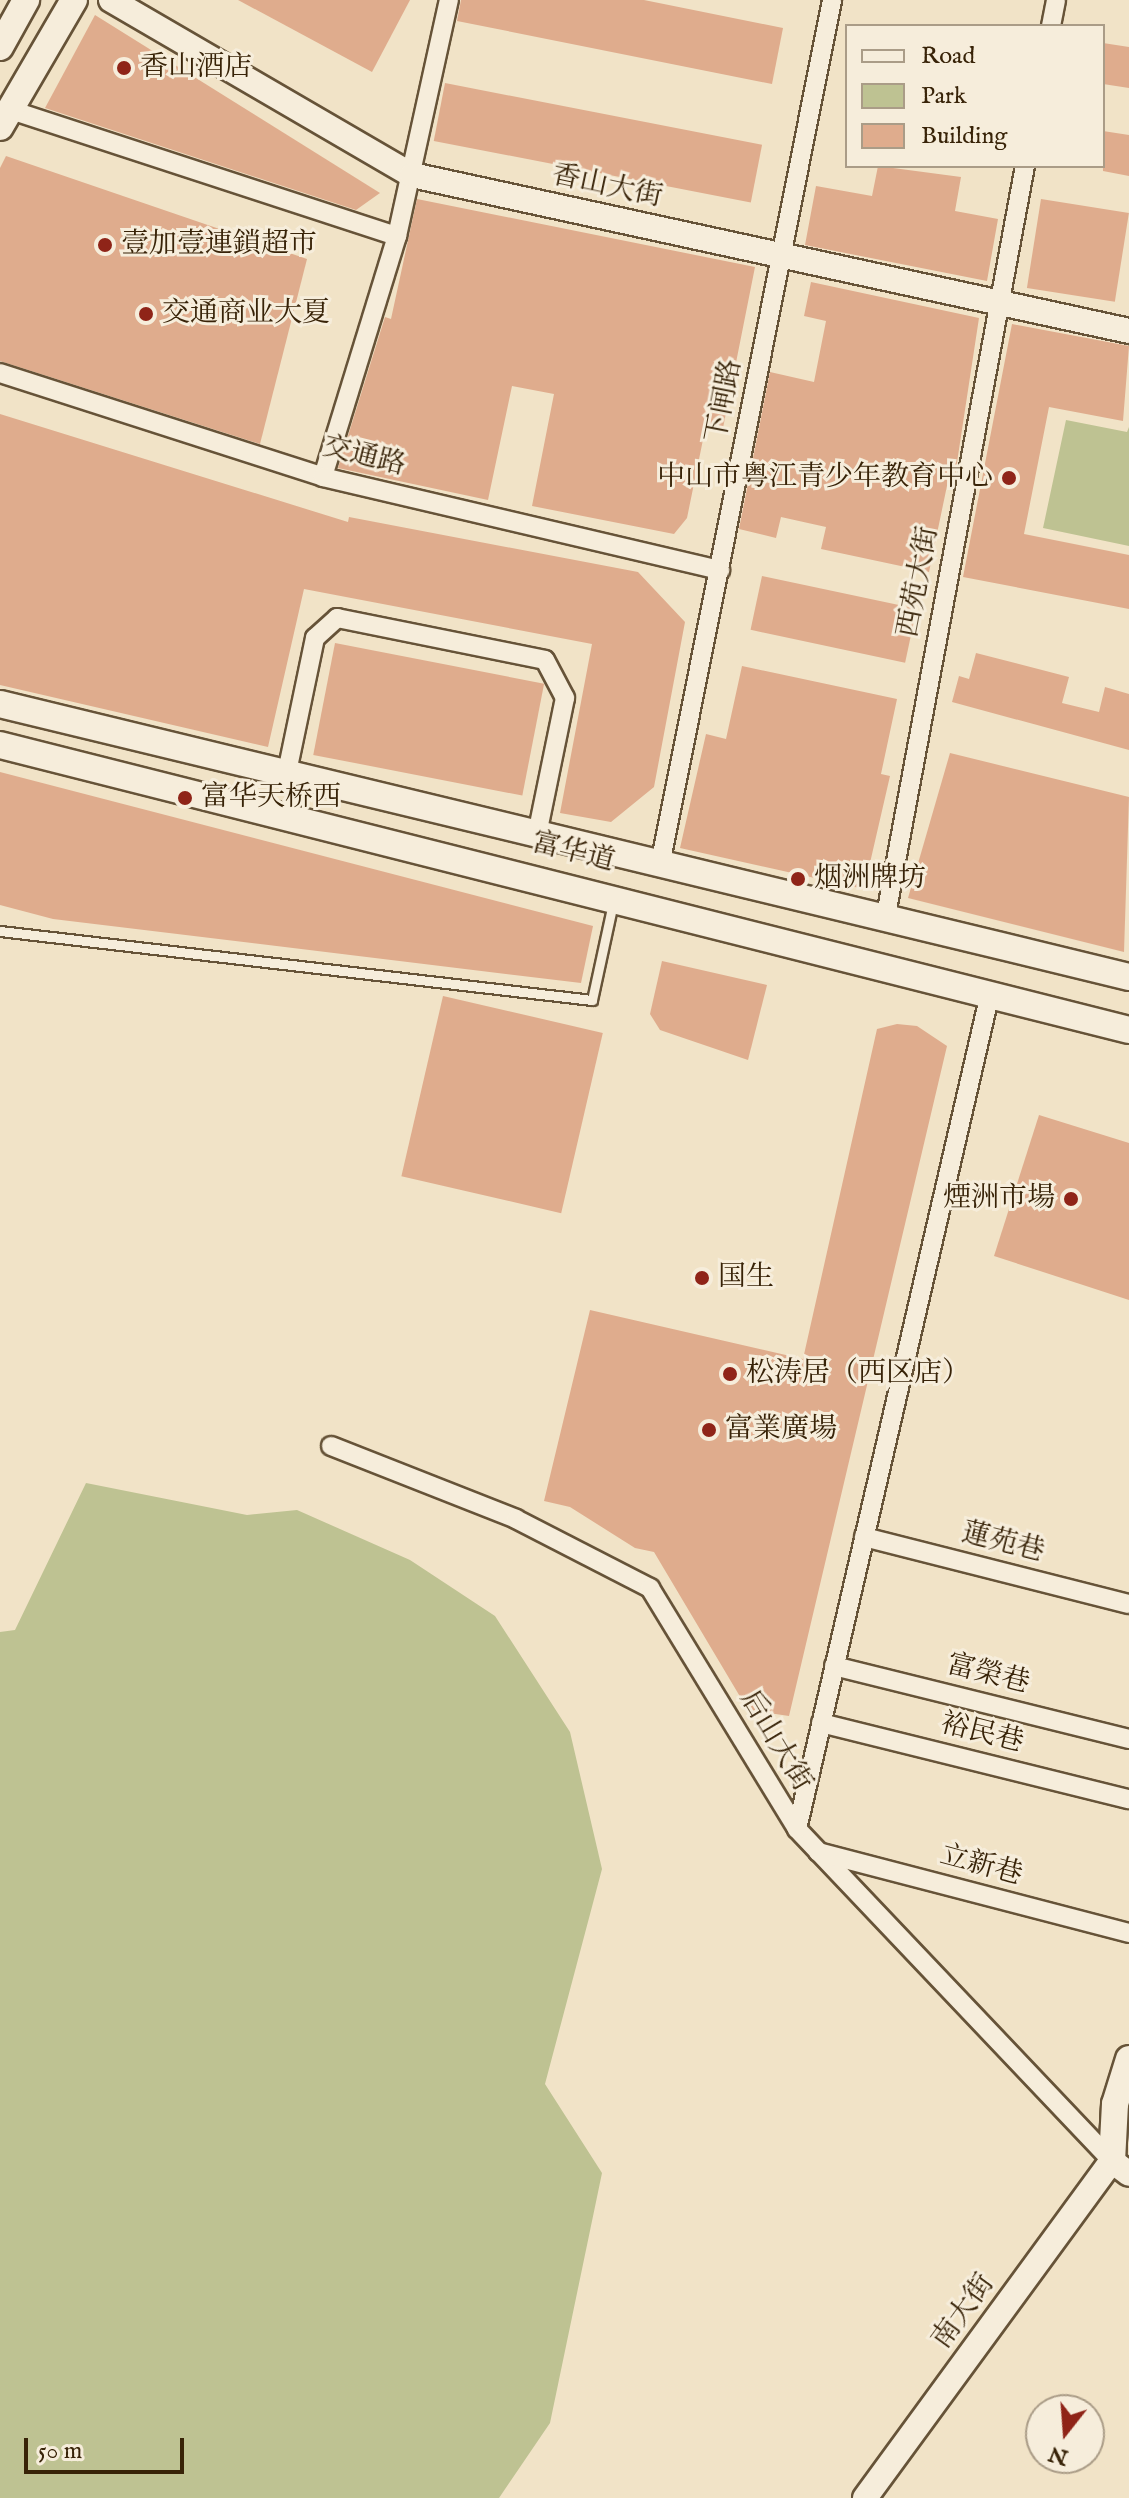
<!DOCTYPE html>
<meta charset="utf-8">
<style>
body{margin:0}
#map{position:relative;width:1129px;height:2498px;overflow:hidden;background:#f1e3c7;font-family:"IM FELL English","Noto Serif SC",serif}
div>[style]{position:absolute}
.green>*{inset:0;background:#bec292}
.building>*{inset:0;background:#dfac8d;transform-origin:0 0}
.roads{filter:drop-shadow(2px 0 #665338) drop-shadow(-2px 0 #665338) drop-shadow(0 2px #665338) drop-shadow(0 -2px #665338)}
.service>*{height:9px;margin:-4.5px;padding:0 4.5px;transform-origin:4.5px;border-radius:4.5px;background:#f6eddb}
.minor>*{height:18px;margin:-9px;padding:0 9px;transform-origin:9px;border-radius:9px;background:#f6eddb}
.tertiary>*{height:24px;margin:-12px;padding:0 12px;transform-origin:12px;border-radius:12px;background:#f6eddb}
.secondary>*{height:26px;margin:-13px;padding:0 13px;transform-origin:13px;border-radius:13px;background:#f6eddb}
.dots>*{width:22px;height:22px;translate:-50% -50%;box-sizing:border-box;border:4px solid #f6eddb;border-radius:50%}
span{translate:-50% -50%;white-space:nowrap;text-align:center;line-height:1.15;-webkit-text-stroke:6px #f6eddb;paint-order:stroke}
.poi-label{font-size:28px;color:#382308}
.left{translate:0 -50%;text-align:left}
.right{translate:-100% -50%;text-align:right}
.street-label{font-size:28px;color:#382308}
.legend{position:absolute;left:845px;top:24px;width:260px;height:144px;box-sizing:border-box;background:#f6eddb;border:2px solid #aa9c87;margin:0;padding:10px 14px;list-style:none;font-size:24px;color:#382308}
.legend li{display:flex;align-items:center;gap:16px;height:40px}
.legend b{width:40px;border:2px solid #aa9c87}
.north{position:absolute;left:1025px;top:2394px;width:80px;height:80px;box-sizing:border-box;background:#f6eddb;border:2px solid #aa9c87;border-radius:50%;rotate:197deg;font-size:22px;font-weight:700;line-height:32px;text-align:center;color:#382308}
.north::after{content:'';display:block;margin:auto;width:28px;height:36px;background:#8f2418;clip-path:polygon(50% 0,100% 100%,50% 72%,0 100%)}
.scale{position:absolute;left:24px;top:2438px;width:160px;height:36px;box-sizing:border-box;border:4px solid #382308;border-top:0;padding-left:10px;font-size:24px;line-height:28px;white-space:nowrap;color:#382308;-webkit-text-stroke:6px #f6eddb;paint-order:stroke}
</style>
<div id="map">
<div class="green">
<div style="clip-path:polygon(1066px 420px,1127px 432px,1129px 427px,1129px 546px,1043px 528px)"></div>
<div style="clip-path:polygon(86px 1483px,247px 1515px,297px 1510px,410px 1560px,495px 1616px,570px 1732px,602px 1869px,545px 2084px,602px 2173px,550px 2423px,499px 2498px,0 2498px,0 1632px,15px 1630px)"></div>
</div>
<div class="building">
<div style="clip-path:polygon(238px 0,410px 0,372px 72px)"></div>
<div style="clip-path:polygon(461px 0,644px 0,783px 28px,772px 84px,457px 21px)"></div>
<div style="clip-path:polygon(95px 15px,380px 193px,356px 210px,45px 108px)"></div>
<div style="clip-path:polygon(1103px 43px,1129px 47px,1129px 88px,1103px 84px)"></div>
<div style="left:445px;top:83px;width:323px;height:59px;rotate:11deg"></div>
<div style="clip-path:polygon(1103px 131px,1129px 135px,1129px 176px,1103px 171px)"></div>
<div style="clip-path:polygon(6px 156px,307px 259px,260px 444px,0 361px,0 168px)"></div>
<div style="clip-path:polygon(878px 166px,961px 177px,955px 211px,998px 219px,987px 281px,805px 245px,816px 186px,872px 196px)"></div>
<div style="clip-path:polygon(417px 199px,755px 267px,723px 428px,706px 425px,687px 518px,674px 534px,532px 506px,554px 394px,512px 386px,488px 500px,338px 468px,385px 317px,391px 319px)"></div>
<div style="left:1041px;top:199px;width:89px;height:90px;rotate:9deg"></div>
<div style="clip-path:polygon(811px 282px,979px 318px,954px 482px,948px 481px,929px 572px,821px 549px,826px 527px,781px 517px,776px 538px,739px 529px,770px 372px,814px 382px,826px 321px,804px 316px)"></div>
<div style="clip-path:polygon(1012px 324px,1129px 346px,1123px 421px,1049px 407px,1024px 534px,1129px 555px,1129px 609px,963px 577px)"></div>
<div style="clip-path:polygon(0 414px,348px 522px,349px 517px,638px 572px,685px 622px,654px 787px,611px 822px,560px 813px,592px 644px,304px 589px,268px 747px,0 685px)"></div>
<div style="left:762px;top:576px;width:158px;height:55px;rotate:12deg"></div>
<div style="left:335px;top:643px;width:213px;height:114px;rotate:11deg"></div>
<div style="clip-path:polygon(976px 653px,1069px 677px,1062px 703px,1099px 712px,1105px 687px,1129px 694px,1129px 750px,952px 702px,959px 676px,969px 679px)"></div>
<div style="clip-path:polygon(742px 666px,897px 699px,881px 774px,890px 776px,864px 889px,680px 848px,706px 734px,726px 739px)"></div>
<div style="clip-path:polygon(950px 753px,1129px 797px,1124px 952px,908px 898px)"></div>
<div style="clip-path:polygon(0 772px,593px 926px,581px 983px,53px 919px,0 905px)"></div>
<div style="clip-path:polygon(662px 961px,767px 985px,748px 1060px,660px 1030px,650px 1014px)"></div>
<div style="left:443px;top:996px;width:164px;height:185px;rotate:13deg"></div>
<div style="clip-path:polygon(897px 1024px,917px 1026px,947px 1046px,789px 1716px,748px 1710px,654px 1552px,635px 1548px,570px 1507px,544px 1501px,590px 1310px,803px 1359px,877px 1029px)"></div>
<div style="clip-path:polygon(1039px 1115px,1129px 1143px,1129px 1300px,994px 1256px)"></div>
</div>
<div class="roads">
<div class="service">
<div style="left:0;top:931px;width:596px;rotate:6.65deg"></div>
<div style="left:592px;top:1000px;width:99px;rotate:-77.8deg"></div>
</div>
<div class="minor">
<div style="left:1051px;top:26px;width:26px;rotate:-79deg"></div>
<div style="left:11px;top:110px;width:406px;rotate:18.1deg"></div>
<div style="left:397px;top:236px;width:252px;rotate:107.1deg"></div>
<div style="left:397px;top:236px;width:242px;rotate:-77.6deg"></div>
<div style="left:0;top:373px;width:339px;rotate:17.8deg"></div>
<div style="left:323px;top:477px;width:408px;rotate:13.2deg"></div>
<div style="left:287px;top:772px;width:137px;rotate:-78.2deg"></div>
<div style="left:315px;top:638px;width:30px;rotate:-42deg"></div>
<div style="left:337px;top:618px;width:212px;rotate:11.4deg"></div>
<div style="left:545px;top:660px;width:43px;rotate:62.2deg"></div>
<div style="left:565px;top:698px;width:134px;rotate:101.6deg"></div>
<div style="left:661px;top:860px;width:877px;rotate:-78.75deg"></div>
<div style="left:886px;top:915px;width:762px;rotate:-79.49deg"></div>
<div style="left:331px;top:1446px;width:199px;rotate:21.5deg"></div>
<div style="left:516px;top:1519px;width:151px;rotate:27.2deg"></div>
<div style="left:650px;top:1588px;width:282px;rotate:58.6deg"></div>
<div style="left:797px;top:1829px;width:458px;rotate:46.5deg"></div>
<div style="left:864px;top:1537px;width:273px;rotate:14.2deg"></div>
<div style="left:834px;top:1666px;width:304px;rotate:13.9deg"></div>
<div style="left:821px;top:1723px;width:317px;rotate:13.9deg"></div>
<div style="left:797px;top:1829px;width:857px;rotate:-76.99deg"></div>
<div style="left:818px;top:1852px;width:321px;rotate:14.6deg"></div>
</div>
<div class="tertiary">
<div style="left:111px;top:0;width:348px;rotate:30.2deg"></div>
<div style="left:412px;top:175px;width:734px;rotate:12.27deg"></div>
<div style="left:865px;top:2498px;width:418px;rotate:-53.8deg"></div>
<div style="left:1112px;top:2161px;width:21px;rotate:37deg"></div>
</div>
<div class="secondary">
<div style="left:0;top:47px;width:54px;rotate:-61deg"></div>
<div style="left:0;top:127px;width:147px;rotate:-59.8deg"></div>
<div style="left:0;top:704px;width:1162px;rotate:13.59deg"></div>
<div style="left:0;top:745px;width:1164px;rotate:14.17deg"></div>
<div style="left:1112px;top:2161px;width:57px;rotate:-87deg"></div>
<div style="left:1115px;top:2104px;width:47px;rotate:-72.7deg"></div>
</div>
</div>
<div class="dots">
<div style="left:124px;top:68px;background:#8f2418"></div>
<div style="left:105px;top:245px;background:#8f2418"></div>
<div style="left:146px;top:314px;background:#8f2418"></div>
<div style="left:1009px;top:478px;background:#8f2418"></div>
<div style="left:185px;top:798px;background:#8f2418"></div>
<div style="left:798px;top:879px;background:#8f2418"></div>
<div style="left:1071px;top:1199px;background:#8f2418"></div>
<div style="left:702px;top:1278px;background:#8f2418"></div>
<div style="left:730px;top:1374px;background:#8f2418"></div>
<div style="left:709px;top:1430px;background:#8f2418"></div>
</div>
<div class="poi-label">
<span class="left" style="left:140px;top:68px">香山酒店</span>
<span class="left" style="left:121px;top:245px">壹加壹連鎖超市</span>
<span class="left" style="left:162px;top:314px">交通商业大夏</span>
<span class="right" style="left:993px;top:478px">中山市粤江青少年教育中心</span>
<span class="left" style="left:201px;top:798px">富华天桥西</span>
<span class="left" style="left:814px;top:879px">烟洲牌坊</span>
<span class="right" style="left:1055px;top:1199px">煙洲市場</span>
<span class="left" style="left:718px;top:1278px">国生</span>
<span class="left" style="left:746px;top:1374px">松涛居（西区店）</span>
<span class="left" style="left:725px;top:1430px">富業廣場</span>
</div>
<div class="street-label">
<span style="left:607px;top:187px;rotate:12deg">香山大街</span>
<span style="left:725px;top:401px;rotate:-79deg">下闸路</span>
<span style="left:364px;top:457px;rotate:14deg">交通路</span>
<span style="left:919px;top:582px;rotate:-79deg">西苑大街</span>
<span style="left:573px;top:853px;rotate:14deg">富华道</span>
<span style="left:1003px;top:1543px;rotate:14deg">蓮苑巷</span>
<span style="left:988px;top:1675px;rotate:14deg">富榮巷</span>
<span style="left:982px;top:1734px;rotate:14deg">裕民巷</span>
<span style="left:775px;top:1741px;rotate:59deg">后山大街</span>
<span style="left:981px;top:1866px;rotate:15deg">立新巷</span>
<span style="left:964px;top:2312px;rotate:-54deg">南大街</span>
</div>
<ul class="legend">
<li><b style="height:10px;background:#f6eddb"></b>Road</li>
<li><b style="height:22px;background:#bec292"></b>Park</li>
<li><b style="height:22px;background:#dfac8d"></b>Building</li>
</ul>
<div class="north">N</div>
<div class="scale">50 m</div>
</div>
